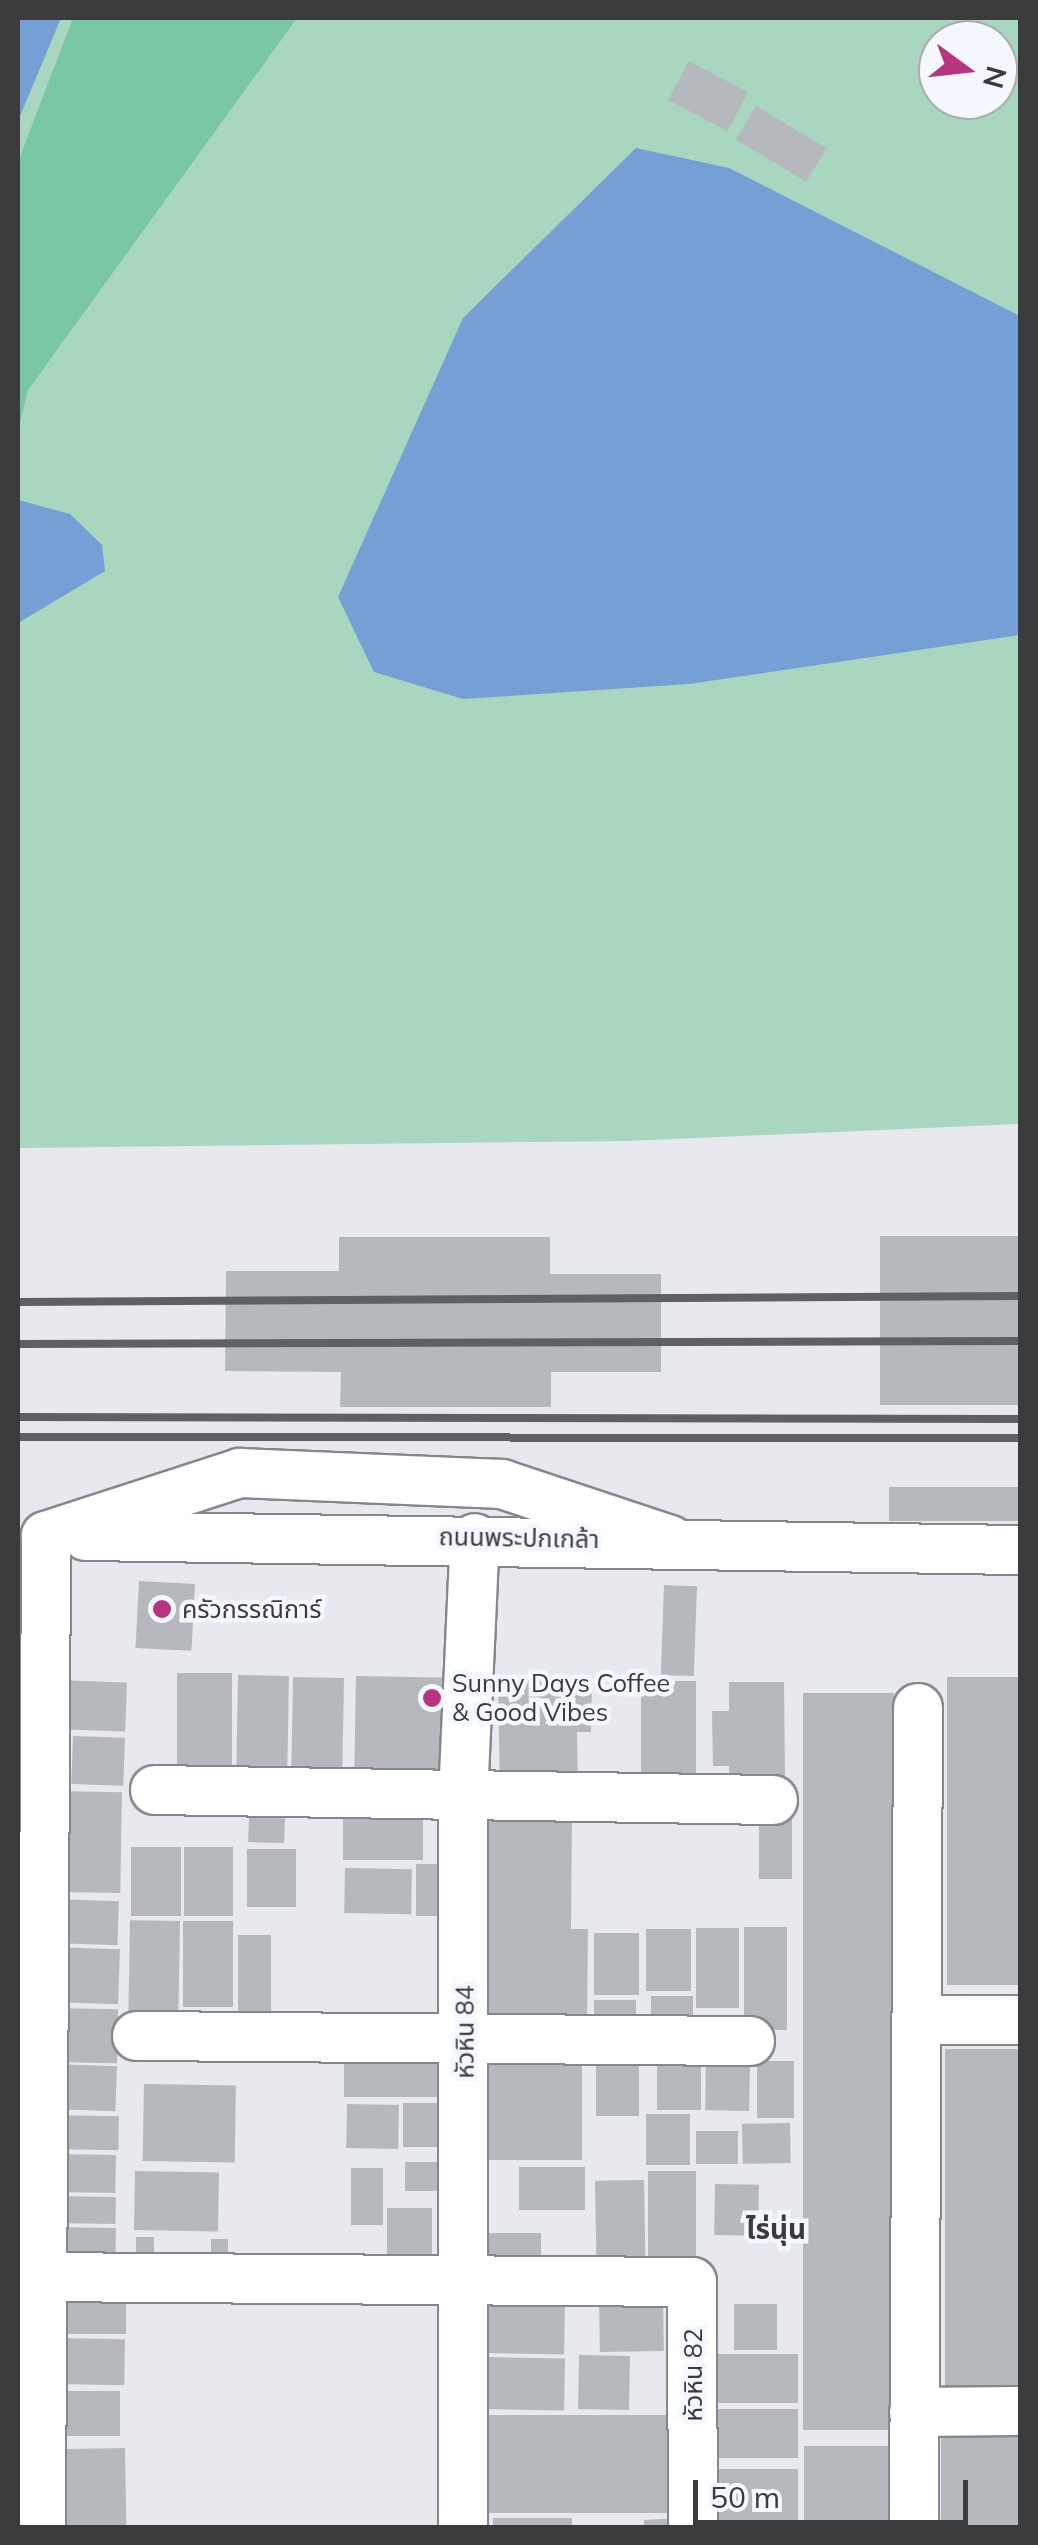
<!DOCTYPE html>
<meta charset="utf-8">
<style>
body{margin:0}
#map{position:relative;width:1038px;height:2545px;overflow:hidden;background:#e7e9ef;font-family:Mulish,"Noto Sans Thai",sans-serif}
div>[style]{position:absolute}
.green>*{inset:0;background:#a9d6bf}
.forest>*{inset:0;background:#7ac7a3}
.water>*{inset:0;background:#759fd5}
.building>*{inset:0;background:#b5b8bd;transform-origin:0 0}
.roads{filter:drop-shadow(2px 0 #84878c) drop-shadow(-2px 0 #84878c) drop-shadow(0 2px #84878c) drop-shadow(0 -2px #84878c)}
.minor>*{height:48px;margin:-24px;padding:0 24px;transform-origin:24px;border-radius:24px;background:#fff}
.rail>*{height:8px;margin:-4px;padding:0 4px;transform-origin:4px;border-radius:4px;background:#5f6063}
.dots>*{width:28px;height:28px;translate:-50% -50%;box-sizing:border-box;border:5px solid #f4f7fd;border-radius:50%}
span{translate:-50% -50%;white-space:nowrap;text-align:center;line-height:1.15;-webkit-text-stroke:9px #f4f7fd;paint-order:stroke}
.street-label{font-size:25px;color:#3a3b3d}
.poi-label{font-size:25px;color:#3a3b3d}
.left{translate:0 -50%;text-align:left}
.neighbourhood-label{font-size:28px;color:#3a3b3d;font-weight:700}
.frame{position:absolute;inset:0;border:20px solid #3a3b3d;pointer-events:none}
.north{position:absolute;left:918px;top:20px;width:100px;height:100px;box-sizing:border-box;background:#f4f7fd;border:2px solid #aaacb0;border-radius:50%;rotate:105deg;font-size:28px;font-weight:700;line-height:40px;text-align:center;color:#3a3b3d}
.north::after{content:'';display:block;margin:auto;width:35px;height:45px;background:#b7357e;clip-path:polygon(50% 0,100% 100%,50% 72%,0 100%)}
.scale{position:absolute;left:693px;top:2480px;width:275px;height:45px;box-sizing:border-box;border:5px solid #3a3b3d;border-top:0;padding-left:12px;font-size:30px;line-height:35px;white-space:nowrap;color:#3a3b3d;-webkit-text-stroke:8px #f4f7fd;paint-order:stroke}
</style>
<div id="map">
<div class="green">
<div style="clip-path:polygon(evenodd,18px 18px,1020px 18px,1020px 1124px,627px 1141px,18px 1148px,18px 18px,938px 40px,998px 40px,998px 100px,938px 100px,938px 40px)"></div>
</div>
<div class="forest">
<div style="clip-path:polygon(73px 18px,297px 18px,28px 390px,18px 431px,18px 162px)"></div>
</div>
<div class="water">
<div style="clip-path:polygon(18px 18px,61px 18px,18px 121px)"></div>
<div style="clip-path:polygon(636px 148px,729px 168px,1020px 316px,1020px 635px,689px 684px,463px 699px,374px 672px,338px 597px,463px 318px)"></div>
<div style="clip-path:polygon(18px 500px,70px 514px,102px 545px,105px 571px,18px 623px)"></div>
</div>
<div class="building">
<div style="left:689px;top:61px;width:67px;height:44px;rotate:28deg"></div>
<div style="left:756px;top:106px;width:82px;height:39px;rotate:31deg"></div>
<div style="left:880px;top:1236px;width:140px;height:169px"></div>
<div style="clip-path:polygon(339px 1237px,550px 1237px,550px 1274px,661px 1274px,661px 1372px,551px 1372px,551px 1407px,340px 1407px,341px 1372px,225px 1371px,226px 1271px,339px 1271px)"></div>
<div style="left:889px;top:1487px;width:131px;height:34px"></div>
<div style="left:139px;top:1581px;width:56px;height:67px;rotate:3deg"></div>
<div style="left:664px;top:1585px;width:33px;height:90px;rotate:2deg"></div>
<div style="left:18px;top:1673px;width:8px;height:106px"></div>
<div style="left:177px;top:1673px;width:55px;height:105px"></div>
<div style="left:238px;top:1675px;width:51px;height:106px;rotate:1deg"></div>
<div style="left:356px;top:1676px;width:96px;height:108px;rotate:1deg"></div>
<div style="left:293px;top:1677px;width:51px;height:106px;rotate:1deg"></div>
<div style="left:947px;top:1677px;width:73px;height:308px"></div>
<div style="left:55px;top:1680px;width:72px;height:49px;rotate:2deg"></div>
<div style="clip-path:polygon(498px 1680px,592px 1681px,591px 1732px,577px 1732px,578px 1791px,500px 1792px)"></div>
<div style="left:641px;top:1681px;width:55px;height:105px"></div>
<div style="clip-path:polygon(729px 1682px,784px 1682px,785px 1778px,729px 1779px,729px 1766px,713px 1766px,712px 1711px,729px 1711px)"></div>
<div style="left:894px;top:1693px;width:737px;height:91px;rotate:90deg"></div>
<div style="left:73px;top:1736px;width:52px;height:48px;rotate:2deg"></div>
<div style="left:18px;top:1784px;width:6px;height:106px"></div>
<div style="left:57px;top:1791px;width:65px;height:101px;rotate:1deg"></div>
<div style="left:423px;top:1807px;width:53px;height:80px;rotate:90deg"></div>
<div style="left:759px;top:1813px;width:33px;height:66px"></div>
<div style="left:249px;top:1817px;width:36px;height:25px;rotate:2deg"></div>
<div style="clip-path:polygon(478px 1819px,572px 1819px,571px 1929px,588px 1929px,587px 2028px,477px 2028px)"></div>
<div style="left:131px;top:1847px;width:50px;height:69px"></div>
<div style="left:184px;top:1847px;width:49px;height:69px"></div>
<div style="left:247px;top:1849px;width:49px;height:58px"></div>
<div style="left:416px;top:1864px;width:35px;height:52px"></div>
<div style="left:345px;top:1868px;width:67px;height:45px;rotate:1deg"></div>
<div style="left:18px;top:1897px;width:12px;height:57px"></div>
<div style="left:53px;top:1899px;width:66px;height:44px;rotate:2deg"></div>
<div style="left:180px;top:1921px;width:99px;height:50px;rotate:91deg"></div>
<div style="left:233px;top:1921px;width:86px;height:50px;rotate:90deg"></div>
<div style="left:744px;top:1927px;width:43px;height:103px"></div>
<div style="left:696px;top:1928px;width:43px;height:80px"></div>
<div style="left:646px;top:1929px;width:45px;height:62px"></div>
<div style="left:594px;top:1933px;width:45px;height:62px"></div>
<div style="left:238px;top:1935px;width:33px;height:88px"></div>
<div style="left:53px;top:1947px;width:67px;height:55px;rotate:2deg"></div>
<div style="left:651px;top:1996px;width:42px;height:35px"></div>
<div style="left:636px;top:2000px;width:32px;height:42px;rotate:90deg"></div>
<div style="left:51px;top:2008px;width:67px;height:54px;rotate:1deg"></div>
<div style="left:18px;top:2010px;width:12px;height:45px"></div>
<div style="left:945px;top:2049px;width:75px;height:340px"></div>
<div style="left:483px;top:2053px;width:99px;height:107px"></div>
<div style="left:657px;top:2059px;width:44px;height:51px"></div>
<div style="left:750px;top:2060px;width:51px;height:44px;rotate:91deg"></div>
<div style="left:452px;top:2061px;width:36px;height:108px;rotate:90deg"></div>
<div style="left:757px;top:2061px;width:37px;height:57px"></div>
<div style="left:52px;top:2064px;width:65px;height:45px;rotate:2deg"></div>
<div style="left:596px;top:2066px;width:43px;height:50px"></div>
<div style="left:144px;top:2084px;width:92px;height:77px;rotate:1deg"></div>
<div style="left:403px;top:2103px;width:51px;height:44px"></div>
<div style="left:347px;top:2104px;width:52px;height:44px;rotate:1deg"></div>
<div style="left:690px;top:2114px;width:51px;height:44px;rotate:90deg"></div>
<div style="left:52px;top:2115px;width:67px;height:34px;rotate:1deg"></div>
<div style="left:790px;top:2123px;width:40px;height:48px;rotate:89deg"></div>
<div style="left:696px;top:2131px;width:42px;height:33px"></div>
<div style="left:54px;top:2154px;width:62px;height:38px;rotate:1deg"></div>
<div style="left:405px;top:2162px;width:46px;height:29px"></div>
<div style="left:585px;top:2167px;width:43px;height:66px;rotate:90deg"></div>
<div style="left:383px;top:2168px;width:57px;height:32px;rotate:90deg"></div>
<div style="left:135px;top:2171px;width:84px;height:59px;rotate:1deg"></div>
<div style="left:648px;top:2171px;width:48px;height:98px"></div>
<div style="left:644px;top:2180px;width:93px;height:49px;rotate:89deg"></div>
<div style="left:715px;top:2184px;width:44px;height:51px;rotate:1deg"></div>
<div style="left:55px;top:2196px;width:61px;height:27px;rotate:1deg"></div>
<div style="left:387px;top:2208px;width:45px;height:65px"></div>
<div style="left:52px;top:2227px;width:64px;height:41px;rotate:1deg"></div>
<div style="left:476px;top:2233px;width:65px;height:42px"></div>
<div style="left:136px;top:2237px;width:18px;height:26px"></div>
<div style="left:211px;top:2239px;width:17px;height:26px"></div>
<div style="left:126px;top:2291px;width:43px;height:72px;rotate:90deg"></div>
<div style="left:663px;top:2298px;width:53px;height:64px;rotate:89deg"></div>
<div style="left:483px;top:2299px;width:82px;height:54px;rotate:1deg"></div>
<div style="left:734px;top:2304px;width:43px;height:46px"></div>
<div style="left:59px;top:2338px;width:66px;height:46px;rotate:1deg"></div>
<div style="left:706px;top:2354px;width:92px;height:49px"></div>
<div style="left:579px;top:2355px;width:51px;height:54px;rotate:1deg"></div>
<div style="left:484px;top:2357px;width:81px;height:52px;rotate:1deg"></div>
<div style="left:56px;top:2391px;width:64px;height:45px"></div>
<div style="left:706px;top:2409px;width:92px;height:49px"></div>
<div style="left:476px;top:2415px;width:197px;height:98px"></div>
<div style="left:941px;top:2436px;width:79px;height:92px"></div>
<div style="left:804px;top:2446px;width:90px;height:82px"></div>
<div style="left:125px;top:2448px;width:80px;height:69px;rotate:89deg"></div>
<div style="left:705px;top:2469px;width:93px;height:59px"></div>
<div style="left:572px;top:2518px;width:10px;height:79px;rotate:90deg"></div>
<div style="clip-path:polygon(680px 2518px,680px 2528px,644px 2528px,644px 2520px)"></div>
</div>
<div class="roads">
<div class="minor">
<div style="left:86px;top:1536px;width:934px;rotate:0.86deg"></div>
<div style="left:155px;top:1790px;width:618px;rotate:0.93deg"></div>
<div style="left:920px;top:2020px;width:100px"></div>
<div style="left:137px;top:2036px;width:613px;rotate:0.47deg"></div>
<div style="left:37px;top:2277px;width:655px;rotate:0.44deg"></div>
<div style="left:692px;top:2282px;width:246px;rotate:89.8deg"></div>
<div style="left:914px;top:2412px;width:106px;rotate:-0.5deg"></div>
<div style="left:41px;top:2528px;width:992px;rotate:-89.71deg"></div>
<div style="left:46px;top:1536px;width:204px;rotate:-18deg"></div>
<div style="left:240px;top:1473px;width:262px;rotate:2.4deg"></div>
<div style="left:502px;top:1484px;width:177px;rotate:18.4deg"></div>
<div style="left:463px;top:2528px;width:730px;rotate:-90deg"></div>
<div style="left:463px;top:1798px;width:260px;rotate:-87.4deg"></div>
<div style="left:914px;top:2528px;width:820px;rotate:-89.72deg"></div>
</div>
</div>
<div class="rail">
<div style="left:18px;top:1302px;width:1002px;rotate:-0.34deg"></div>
<div style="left:18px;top:1344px;width:1002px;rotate:-0.17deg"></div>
<div style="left:18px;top:1417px;width:1002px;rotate:0.11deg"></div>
<div style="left:18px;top:1437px;width:1002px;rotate:0.06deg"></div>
</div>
<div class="dots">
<div style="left:162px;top:1609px;background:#b7357e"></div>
<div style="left:432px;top:1698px;background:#b7357e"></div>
</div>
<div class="street-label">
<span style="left:519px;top:1538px;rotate:1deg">ถนนพระปกเกล้า</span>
<span style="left:465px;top:2032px;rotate:-90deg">หัวหิน 84</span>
<span style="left:693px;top:2375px;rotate:-90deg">หัวหิน 82</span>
</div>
<div class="poi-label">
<span class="left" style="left:182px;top:1609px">ครัวกรรณิการ์</span>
<span class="left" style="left:452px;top:1698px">Sunny Days Coffee<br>&amp; Good Vibes</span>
</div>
<div class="neighbourhood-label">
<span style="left:776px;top:2229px">ไร่นุ่น</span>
</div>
<div class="frame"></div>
<div class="north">N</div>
<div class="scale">50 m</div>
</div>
